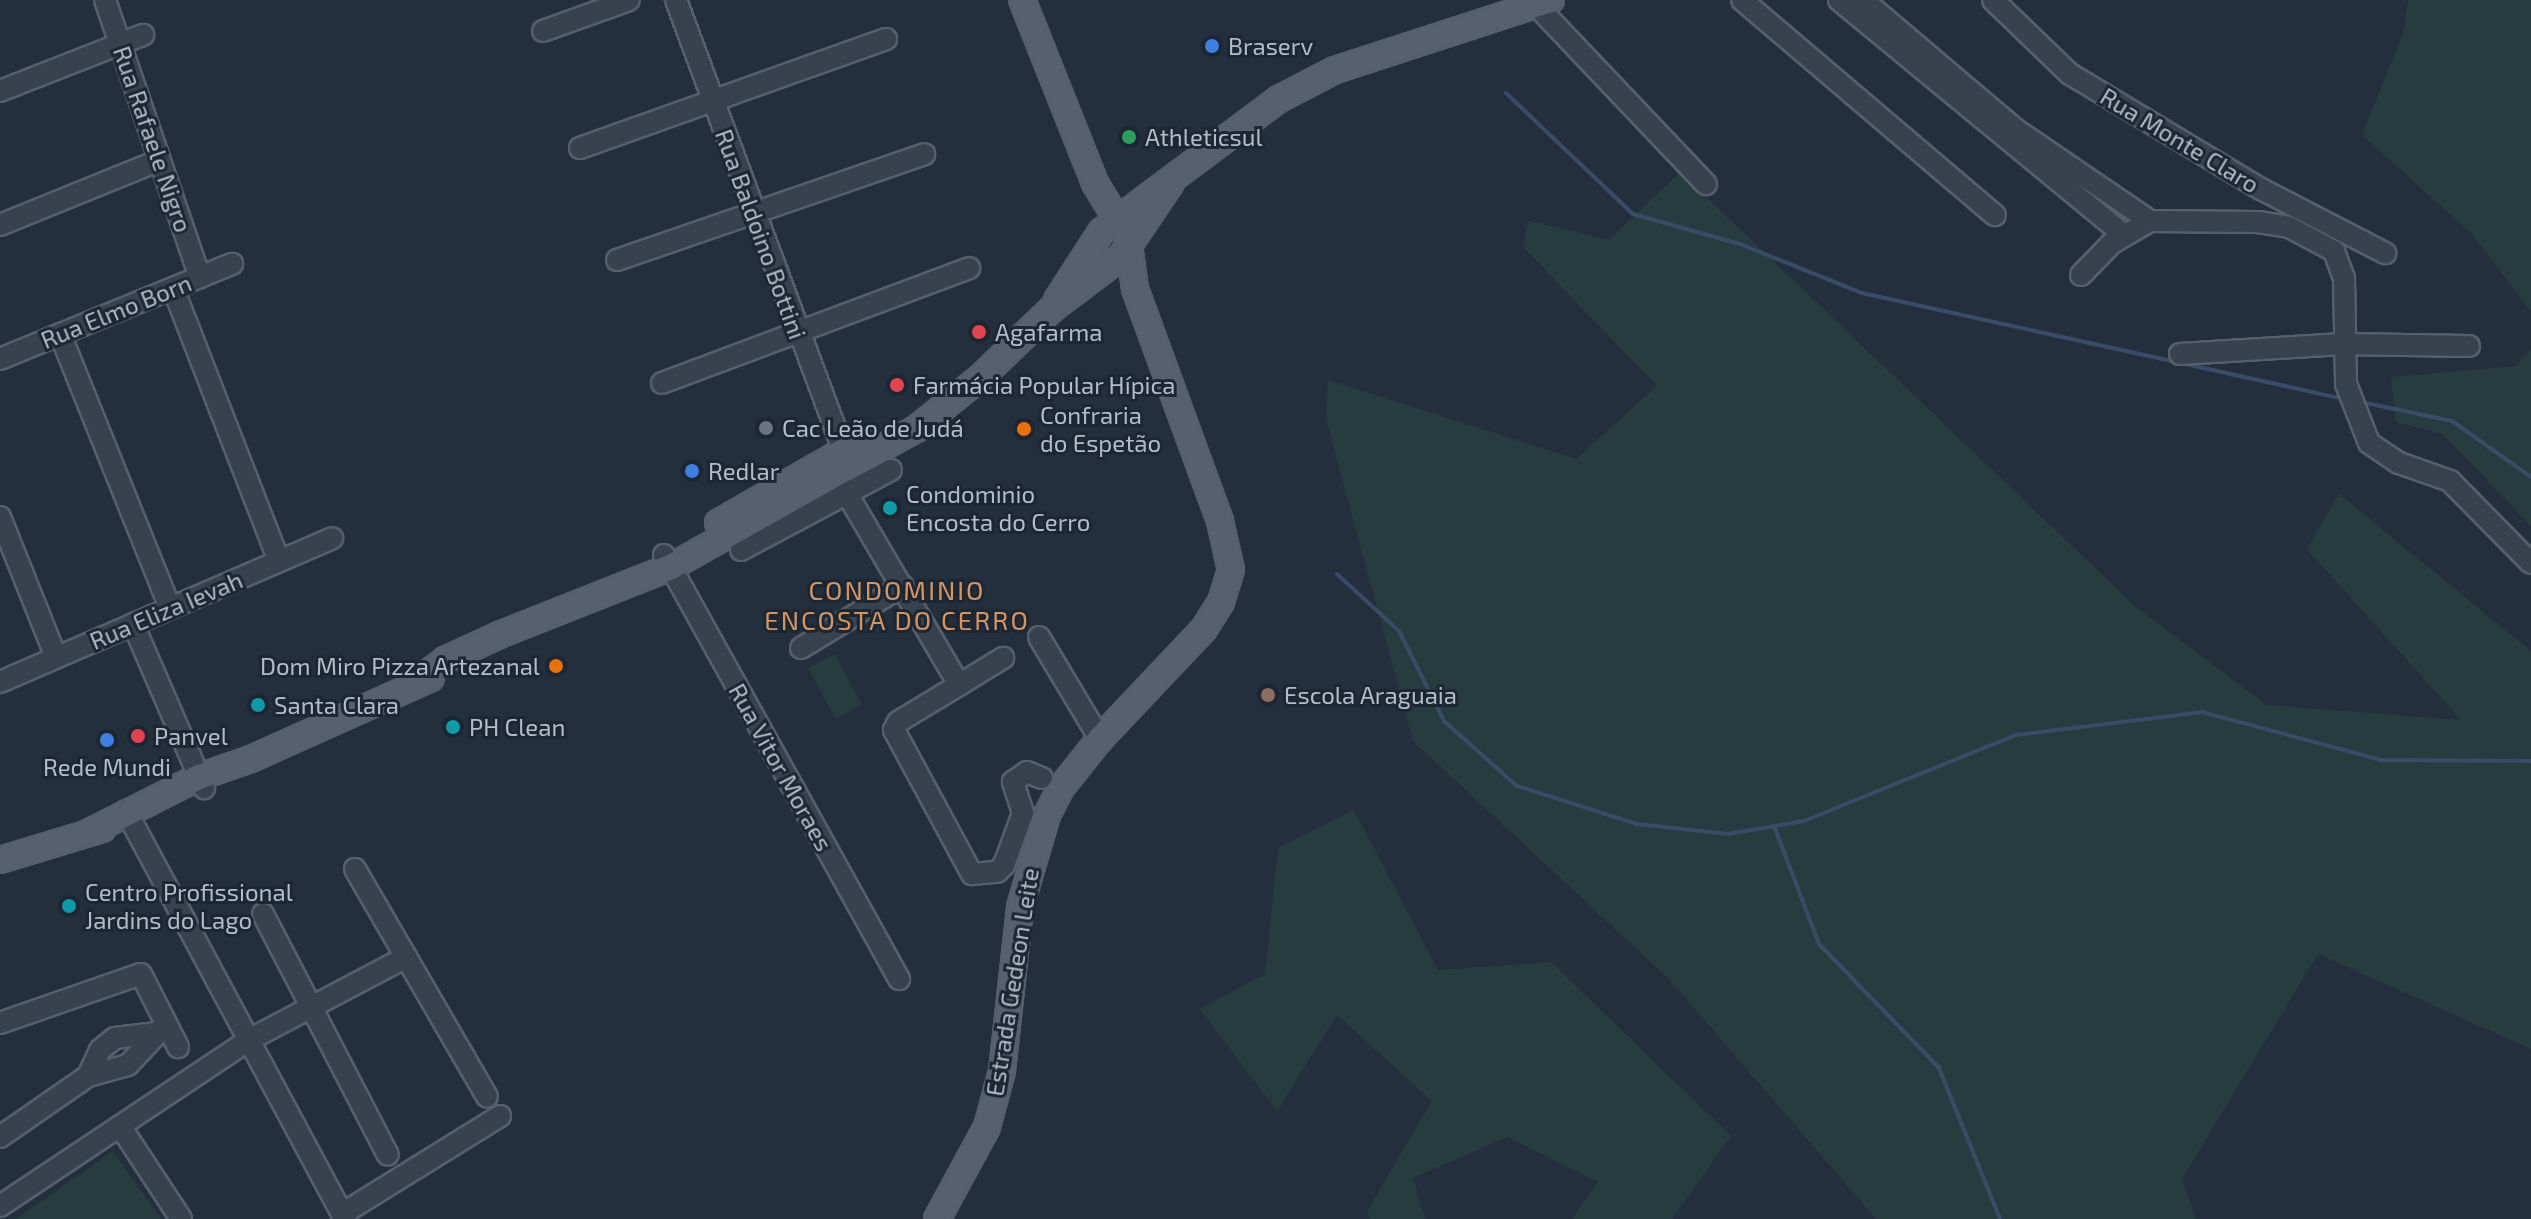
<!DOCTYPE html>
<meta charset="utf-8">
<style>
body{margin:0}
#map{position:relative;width:2531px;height:1219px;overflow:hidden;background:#242f3e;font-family:"Exo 2",sans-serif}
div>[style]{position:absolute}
.green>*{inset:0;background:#263c3f;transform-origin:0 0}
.stream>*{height:4px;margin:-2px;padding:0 2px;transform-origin:2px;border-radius:2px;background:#394c67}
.roads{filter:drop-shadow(2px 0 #565f6c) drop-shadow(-2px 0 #565f6c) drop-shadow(0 2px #565f6c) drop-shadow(0 -2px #565f6c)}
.minor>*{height:20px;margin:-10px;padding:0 10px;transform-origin:10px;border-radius:10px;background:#38414e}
.major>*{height:24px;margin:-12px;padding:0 12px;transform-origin:12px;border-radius:12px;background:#56606e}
.dots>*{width:22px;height:22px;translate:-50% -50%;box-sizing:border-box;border:4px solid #1d2633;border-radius:50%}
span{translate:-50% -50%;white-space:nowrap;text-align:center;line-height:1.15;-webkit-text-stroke:6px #1d2633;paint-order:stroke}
.poi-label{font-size:24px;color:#b4bcc9}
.left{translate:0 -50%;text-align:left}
.right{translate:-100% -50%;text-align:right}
.street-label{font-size:24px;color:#b4bcc9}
.neighbourhood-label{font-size:26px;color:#d59563;letter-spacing:2px}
</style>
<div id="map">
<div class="green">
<div style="clip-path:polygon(2408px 0,2531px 0,2531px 312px,2472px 234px,2362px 135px,2404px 31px)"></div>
<div style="clip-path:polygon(1680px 172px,2136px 607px,2267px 705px,2461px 720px,2307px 549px,2339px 494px,2531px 651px,2531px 1049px,2318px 954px,2182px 1179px,2196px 1219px,1876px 1219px,1669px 979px,1413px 741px,1326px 419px,1328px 380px,1576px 459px,1657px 386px,1523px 247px,1528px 221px,1609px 240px)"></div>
<div style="clip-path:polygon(2531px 349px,2531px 526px,2443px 434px,2396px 422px,2391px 377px,2516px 366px)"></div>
<div style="left:835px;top:654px;width:57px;height:30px;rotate:62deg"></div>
<div style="clip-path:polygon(1354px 810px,1438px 970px,1551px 962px,1731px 1136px,1672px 1219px,1572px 1219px,1598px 1182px,1507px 1137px,1413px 1178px,1425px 1219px,1370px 1219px,1367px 1211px,1432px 1101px,1337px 1015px,1277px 1111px,1200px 1009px,1265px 974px,1278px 848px)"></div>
<div style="clip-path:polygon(113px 1151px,161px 1219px,16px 1219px)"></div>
</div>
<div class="stream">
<div style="left:1506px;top:93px;width:175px;rotate:43.6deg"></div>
<div style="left:1633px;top:214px;width:111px;rotate:15.7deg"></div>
<div style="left:1740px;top:244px;width:131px;rotate:21.9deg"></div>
<div style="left:1862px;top:293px;width:494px;rotate:12.4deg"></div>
<div style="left:2361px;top:402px;width:93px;rotate:11.8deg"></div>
<div style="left:2452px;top:421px;width:97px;rotate:35.3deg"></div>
<div style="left:1337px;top:574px;width:84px;rotate:42.6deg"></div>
<div style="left:1399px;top:631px;width:101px;rotate:63.4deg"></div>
<div style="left:1444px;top:721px;width:98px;rotate:41.7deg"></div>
<div style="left:1517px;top:786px;width:126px;rotate:17.6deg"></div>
<div style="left:1637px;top:824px;width:92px;rotate:6.3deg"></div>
<div style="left:1728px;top:834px;width:77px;rotate:-9.7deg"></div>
<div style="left:1804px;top:821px;width:229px;rotate:-22.1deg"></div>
<div style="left:2016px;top:735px;width:187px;rotate:-7deg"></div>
<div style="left:2202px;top:712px;width:185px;rotate:15deg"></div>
<div style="left:2381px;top:760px;width:150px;rotate:0.4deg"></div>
<div style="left:1774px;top:826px;width:126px;rotate:69.1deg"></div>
<div style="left:1819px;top:944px;width:173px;rotate:45.9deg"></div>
<div style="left:1939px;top:1068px;width:163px;rotate:68deg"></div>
</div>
<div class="roads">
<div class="minor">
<div style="left:105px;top:0;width:293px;rotate:71.1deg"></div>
<div style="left:676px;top:0;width:496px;rotate:69.6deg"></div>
<div style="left:1742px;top:0;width:332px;rotate:40.4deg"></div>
<div style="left:1839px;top:0;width:369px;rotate:39.5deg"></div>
<div style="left:1863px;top:0;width:199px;rotate:40.3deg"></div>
<div style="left:2015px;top:129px;width:163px;rotate:34.3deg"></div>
<div style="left:1993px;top:0;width:107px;rotate:43.9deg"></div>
<div style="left:2070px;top:74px;width:223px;rotate:31.1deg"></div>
<div style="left:2261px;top:189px;width:140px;rotate:27.3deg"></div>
<div style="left:1536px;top:5px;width:247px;rotate:46.5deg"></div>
<div style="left:543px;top:31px;width:91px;rotate:-19.8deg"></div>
<div style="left:0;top:91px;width:154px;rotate:-21.4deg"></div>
<div style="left:580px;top:148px;width:325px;rotate:-19.6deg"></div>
<div style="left:0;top:225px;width:170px;rotate:-22.1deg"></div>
<div style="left:617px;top:260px;width:325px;rotate:-19deg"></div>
<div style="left:2081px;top:275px;width:45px;rotate:-45.9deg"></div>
<div style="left:2112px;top:243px;width:44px;rotate:-30.1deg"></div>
<div style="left:2150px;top:221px;width:108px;rotate:0.5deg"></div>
<div style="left:2258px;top:222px;width:31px;rotate:9deg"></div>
<div style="left:2289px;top:227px;width:51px;rotate:28.1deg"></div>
<div style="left:2334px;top:251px;width:29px;rotate:70deg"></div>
<div style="left:2344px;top:278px;width:106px;rotate:88.9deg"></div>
<div style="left:2346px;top:384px;width:63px;rotate:68.7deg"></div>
<div style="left:2369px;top:443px;width:36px;rotate:34deg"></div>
<div style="left:2399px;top:463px;width:54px;rotate:19.4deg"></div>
<div style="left:2450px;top:481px;width:115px;rotate:45.4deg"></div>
<div style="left:173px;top:288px;width:293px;rotate:68.8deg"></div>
<div style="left:60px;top:334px;width:295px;rotate:68.1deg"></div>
<div style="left:2180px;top:354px;width:163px;rotate:-3.5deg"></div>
<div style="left:2343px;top:344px;width:126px;rotate:0.9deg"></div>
<div style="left:0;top:359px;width:251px;rotate:-22.3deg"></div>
<div style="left:662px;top:383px;width:328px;rotate:-20.5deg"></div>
<div style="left:836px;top:475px;width:243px;rotate:59.6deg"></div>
<div style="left:959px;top:685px;width:71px;rotate:148.8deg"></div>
<div style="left:898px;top:722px;width:9px;rotate:117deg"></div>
<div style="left:894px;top:730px;width:164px;rotate:61.6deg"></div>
<div style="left:972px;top:874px;width:25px;rotate:-5deg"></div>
<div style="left:997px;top:872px;width:10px;rotate:-45deg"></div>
<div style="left:1004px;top:865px;width:55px;rotate:-69.9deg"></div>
<div style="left:1023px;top:813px;width:33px;rotate:-108deg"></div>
<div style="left:1013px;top:782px;width:17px;rotate:-36deg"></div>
<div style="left:1027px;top:772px;width:16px;rotate:22deg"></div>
<div style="left:0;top:517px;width:151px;rotate:68.2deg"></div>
<div style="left:741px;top:550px;width:170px;rotate:-28.1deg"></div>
<div style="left:664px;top:555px;width:485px;rotate:61deg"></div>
<div style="left:133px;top:624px;width:179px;rotate:66.6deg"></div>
<div style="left:1039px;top:637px;width:119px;rotate:59.1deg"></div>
<div style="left:801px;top:648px;width:119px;rotate:-31.5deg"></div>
<div style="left:0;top:682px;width:362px;rotate:-23.4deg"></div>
<div style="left:959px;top:685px;width:52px;rotate:-31.5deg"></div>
<div style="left:126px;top:811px;width:463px;rotate:61.8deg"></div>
<div style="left:355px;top:869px;width:263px;rotate:59.9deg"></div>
<div style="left:263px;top:914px;width:271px;rotate:62.6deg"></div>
<div style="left:0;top:1023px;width:149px;rotate:-19.2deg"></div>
<div style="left:141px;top:974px;width:82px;rotate:63.1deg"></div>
<div style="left:88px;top:1076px;width:29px;rotate:-65deg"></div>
<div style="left:100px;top:1050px;width:19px;rotate:-39deg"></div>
<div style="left:115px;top:1038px;width:38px;rotate:-7deg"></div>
<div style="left:120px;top:1126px;width:111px;rotate:56.7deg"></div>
<div style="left:0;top:1137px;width:107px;rotate:-34.7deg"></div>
<div style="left:88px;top:1076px;width:41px;rotate:-15.4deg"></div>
<div style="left:128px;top:1065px;width:56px;rotate:-47.2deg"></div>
<div style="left:0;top:1206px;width:297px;rotate:-33.7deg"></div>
<div style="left:247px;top:1041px;width:180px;rotate:-27.8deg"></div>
<div style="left:342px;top:1214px;width:186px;rotate:-31.8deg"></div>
</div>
<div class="major">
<div style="left:1057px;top:300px;width:81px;rotate:-57.1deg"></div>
<div style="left:1101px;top:232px;width:222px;rotate:-36.8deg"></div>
<div style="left:1279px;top:99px;width:63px;rotate:-27.4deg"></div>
<div style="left:1335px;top:70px;width:227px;rotate:-18deg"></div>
<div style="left:718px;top:523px;width:167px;rotate:-29.8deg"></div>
<div style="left:416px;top:682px;width:36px;rotate:-37deg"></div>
<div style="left:445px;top:660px;width:60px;rotate:-24.8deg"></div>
<div style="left:499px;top:635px;width:185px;rotate:-21.6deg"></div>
<div style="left:671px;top:567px;width:281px;rotate:-29.4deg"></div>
<div style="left:916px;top:429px;width:82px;rotate:-38.6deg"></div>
<div style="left:980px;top:378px;width:100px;rotate:-43.8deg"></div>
<div style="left:1052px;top:309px;width:86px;rotate:-37deg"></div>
<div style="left:1121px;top:257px;width:89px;rotate:-56deg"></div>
<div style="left:88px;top:833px;width:124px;rotate:-26.8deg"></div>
<div style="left:199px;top:777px;width:55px;rotate:-19.1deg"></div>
<div style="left:251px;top:759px;width:197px;rotate:-24.2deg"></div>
<div style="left:0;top:860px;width:107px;rotate:-16.9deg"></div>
<div style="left:937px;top:1219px;width:105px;rotate:-61.5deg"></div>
<div style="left:987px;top:1127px;width:58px;rotate:-75deg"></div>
<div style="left:1002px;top:1071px;width:165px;rotate:-83.7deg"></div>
<div style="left:1020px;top:907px;width:96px;rotate:-73.6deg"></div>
<div style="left:1047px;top:815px;width:29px;rotate:-63deg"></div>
<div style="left:1060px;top:789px;width:64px;rotate:-51.3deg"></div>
<div style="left:1100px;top:739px;width:151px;rotate:-46.6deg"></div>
<div style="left:1204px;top:629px;width:32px;rotate:-58deg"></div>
<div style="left:1221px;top:602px;width:34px;rotate:-73deg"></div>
<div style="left:1231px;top:570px;width:50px;rotate:-102.7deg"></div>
<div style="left:1220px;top:521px;width:247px;rotate:-110.1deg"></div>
<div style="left:1135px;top:289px;width:51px;rotate:-97.8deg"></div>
<div style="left:1128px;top:238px;width:64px;rotate:-121deg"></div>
<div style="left:1095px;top:183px;width:197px;rotate:-111.7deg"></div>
</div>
</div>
<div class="dots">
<div style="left:1212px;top:46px;background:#3f7fe0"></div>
<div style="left:1129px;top:137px;background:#2e9e5b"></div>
<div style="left:979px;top:332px;background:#e0444e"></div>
<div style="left:897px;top:385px;background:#e0444e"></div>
<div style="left:766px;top:428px;background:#6b7280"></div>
<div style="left:1024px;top:429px;background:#e8710a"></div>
<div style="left:692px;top:471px;background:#3f7fe0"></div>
<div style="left:890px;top:508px;background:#0f9aa8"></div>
<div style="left:556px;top:666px;background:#e8710a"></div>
<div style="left:1268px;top:695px;background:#8d6e63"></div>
<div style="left:258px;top:705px;background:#0f9aa8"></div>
<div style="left:453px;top:727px;background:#0f9aa8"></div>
<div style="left:138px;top:736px;background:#e0444e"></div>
<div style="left:107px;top:740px;background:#3f7fe0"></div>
<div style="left:69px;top:906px;background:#0f9aa8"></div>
</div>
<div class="poi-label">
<span class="left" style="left:1228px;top:46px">Braserv</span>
<span class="left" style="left:1145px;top:137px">Athleticsul</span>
<span class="left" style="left:995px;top:332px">Agafarma</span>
<span class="left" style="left:913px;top:385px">Farmácia Popular Hípica</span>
<span class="left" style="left:1040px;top:429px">Confraria<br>do Espetão</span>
<span class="left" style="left:782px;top:428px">Cac Leão de Judá</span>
<span class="left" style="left:708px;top:471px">Redlar</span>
<span class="left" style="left:906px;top:508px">Condominio<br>Encosta do Cerro</span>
<span class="right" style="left:540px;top:666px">Dom Miro Pizza Artezanal</span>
<span class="left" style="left:1284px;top:695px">Escola Araguaia</span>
<span class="left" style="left:274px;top:705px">Santa Clara</span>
<span class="left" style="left:469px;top:727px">PH Clean</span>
<span class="left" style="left:154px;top:736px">Panvel</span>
<span style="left:107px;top:767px">Rede Mundi</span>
<span class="left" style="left:85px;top:906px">Centro Profissional<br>Jardins do Lago</span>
</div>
<div class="street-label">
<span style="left:153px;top:139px;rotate:71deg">Rua Rafaele Nigro</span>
<span style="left:2180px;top:140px;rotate:31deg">Rua Monte Claro</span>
<span style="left:761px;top:234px;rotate:70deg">Rua Baldoino Bottini</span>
<span style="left:116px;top:311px;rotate:-22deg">Rua Elmo Born</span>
<span style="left:166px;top:610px;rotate:-23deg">Rua Eliza Ievah</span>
<span style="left:781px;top:767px;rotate:61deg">Rua Vitor Moraes</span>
<span style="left:1012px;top:982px;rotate:-81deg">Estrada Gedeon Leite</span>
</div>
<div class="neighbourhood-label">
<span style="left:897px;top:605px">CONDOMINIO<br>ENCOSTA DO CERRO</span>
</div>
</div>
